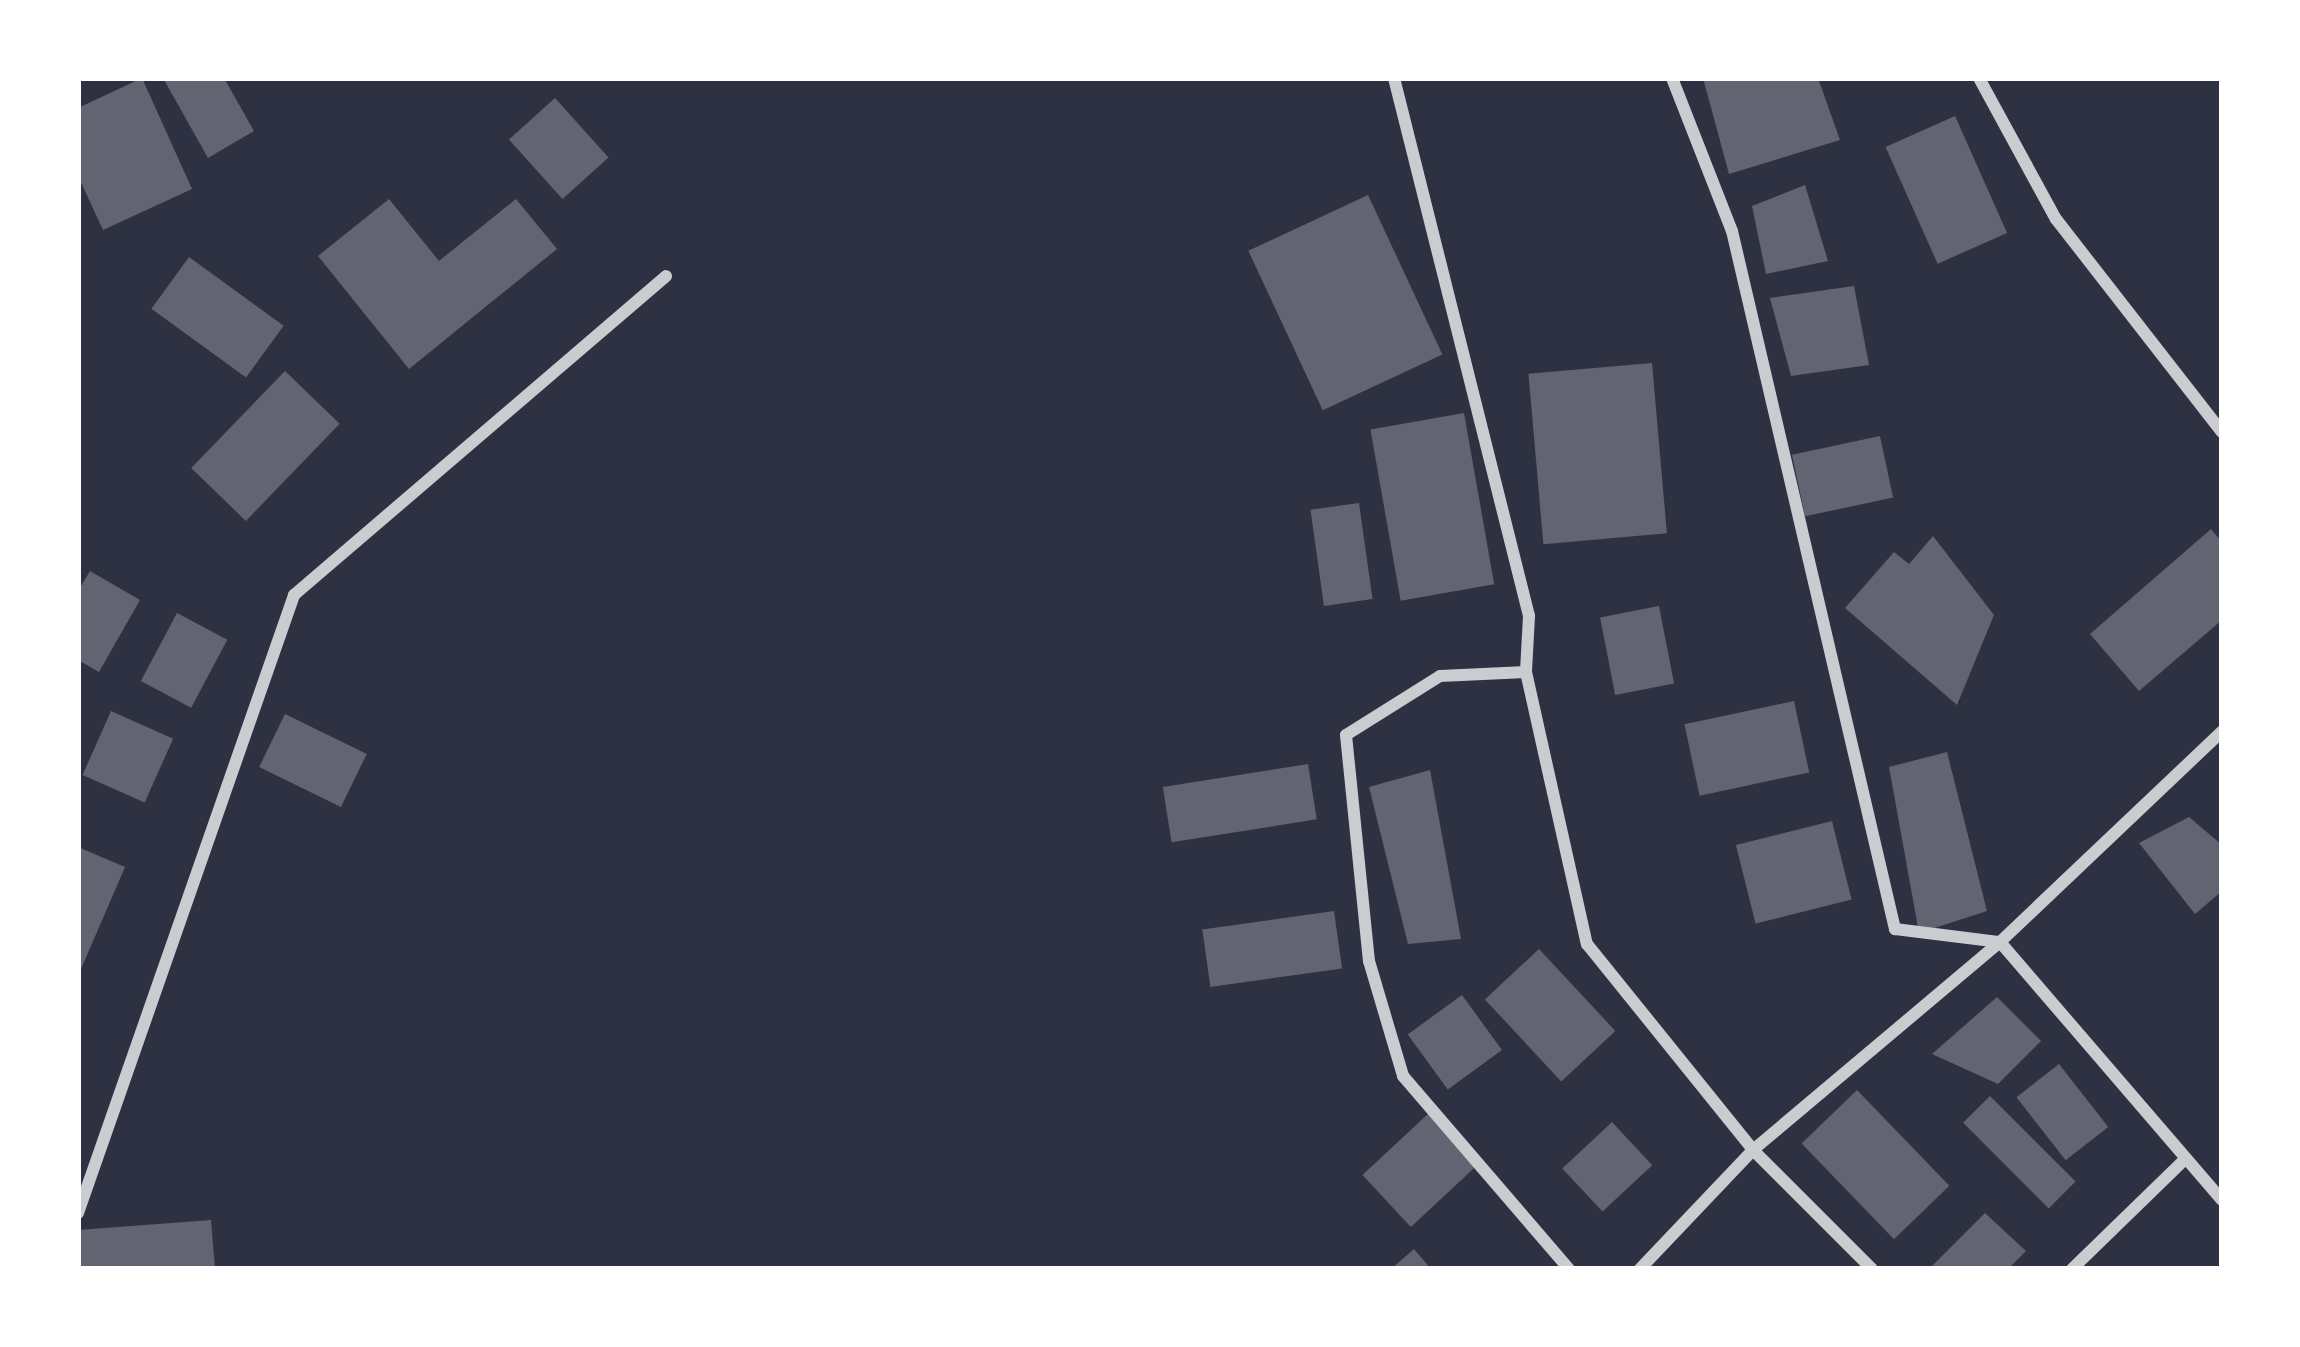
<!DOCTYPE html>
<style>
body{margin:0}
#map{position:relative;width:2300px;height:1347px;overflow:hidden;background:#2d3142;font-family:"Public Sans",sans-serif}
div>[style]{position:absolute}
.building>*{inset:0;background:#626471;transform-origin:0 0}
.minor>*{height:12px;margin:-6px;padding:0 6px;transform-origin:6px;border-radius:6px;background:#caccd0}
span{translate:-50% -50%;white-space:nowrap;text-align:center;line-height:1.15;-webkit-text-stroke:12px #fff;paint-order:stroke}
.frame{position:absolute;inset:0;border:81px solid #fff;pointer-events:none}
</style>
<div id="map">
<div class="building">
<div style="clip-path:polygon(142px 78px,192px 189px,103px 230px,78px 176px,78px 108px)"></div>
<div style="clip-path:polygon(163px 78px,224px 78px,254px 131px,208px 158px)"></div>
<div style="clip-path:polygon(1703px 78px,1818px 78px,1840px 140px,1729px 174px)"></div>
<div style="left:555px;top:98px;width:80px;height:62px;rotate:48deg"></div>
<div style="left:1955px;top:116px;width:128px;height:76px;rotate:66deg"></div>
<div style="clip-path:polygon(1805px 185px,1828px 261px,1766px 274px,1752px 206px)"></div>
<div style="left:1368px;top:195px;width:176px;height:132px;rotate:65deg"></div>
<div style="clip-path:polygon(389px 199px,439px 261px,516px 199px,557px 249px,409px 369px,318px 256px)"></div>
<div style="left:189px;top:257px;width:117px;height:64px;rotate:36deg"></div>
<div style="clip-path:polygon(1854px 286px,1869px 365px,1791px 376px,1770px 298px)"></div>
<div style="left:1652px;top:363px;width:171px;height:124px;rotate:85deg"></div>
<div style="left:285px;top:371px;width:76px;height:135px;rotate:44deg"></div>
<div style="left:1464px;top:413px;width:174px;height:95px;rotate:80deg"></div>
<div style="left:1880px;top:436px;width:63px;height:90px;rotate:78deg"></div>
<div style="left:1359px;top:503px;width:97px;height:49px;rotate:82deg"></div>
<div style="clip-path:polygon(2211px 529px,2222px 542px,2222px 620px,2139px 691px,2090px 634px)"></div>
<div style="clip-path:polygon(1933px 536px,1994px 615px,1957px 705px,1845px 608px,1894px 552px,1909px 564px)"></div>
<div style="clip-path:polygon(90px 571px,140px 600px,99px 672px,78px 660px,78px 591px)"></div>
<div style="left:1659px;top:606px;width:79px;height:60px;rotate:79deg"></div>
<div style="left:177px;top:613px;width:57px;height:77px;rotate:28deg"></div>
<div style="left:1794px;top:701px;width:73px;height:112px;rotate:78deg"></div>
<div style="left:111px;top:711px;width:68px;height:70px;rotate:24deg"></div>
<div style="left:285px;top:714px;width:91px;height:59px;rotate:26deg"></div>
<div style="clip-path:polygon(1947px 752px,1987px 911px,1919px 933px,1889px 767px)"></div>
<div style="left:1308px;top:764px;width:56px;height:147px;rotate:81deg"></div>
<div style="clip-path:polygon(1430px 770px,1461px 939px,1408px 944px,1369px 787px)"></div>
<div style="clip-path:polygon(2189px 817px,2222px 845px,2222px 891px,2195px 914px,2139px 843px)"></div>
<div style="left:1832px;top:821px;width:81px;height:99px;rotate:76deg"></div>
<div style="clip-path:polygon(78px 847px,125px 867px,78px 976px)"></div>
<div style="left:1334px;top:911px;width:58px;height:133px;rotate:82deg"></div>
<div style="left:1539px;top:949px;width:112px;height:74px;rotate:47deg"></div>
<div style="left:1462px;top:995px;width:68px;height:67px;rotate:54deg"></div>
<div style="clip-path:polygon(1997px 997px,2041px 1041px,1998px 1084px,1932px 1054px)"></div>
<div style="left:2059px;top:1064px;width:80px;height:54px;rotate:52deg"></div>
<div style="left:1857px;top:1090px;width:133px;height:77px;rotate:46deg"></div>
<div style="left:1990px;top:1096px;width:121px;height:38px;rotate:45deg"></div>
<div style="left:1429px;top:1113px;width:71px;height:91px;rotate:47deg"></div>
<div style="left:1612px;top:1122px;width:59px;height:68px;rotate:47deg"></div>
<div style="clip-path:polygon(1985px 1213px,2026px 1251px,2008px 1269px,1929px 1269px)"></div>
<div style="clip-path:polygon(211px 1220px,215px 1269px,78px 1269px,78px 1230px)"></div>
<div style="clip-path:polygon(1414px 1249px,1431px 1269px,1391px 1269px)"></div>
</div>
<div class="minor">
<div style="left:1394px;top:78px;width:555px;rotate:75.91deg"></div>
<div style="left:1529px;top:616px;width:56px;rotate:93.1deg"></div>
<div style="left:1526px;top:672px;width:279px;rotate:77.4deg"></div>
<div style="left:1587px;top:944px;width:265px;rotate:51.1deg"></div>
<div style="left:1753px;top:1150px;width:168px;rotate:45deg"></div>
<div style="left:1672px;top:78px;width:164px;rotate:68.6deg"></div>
<div style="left:1732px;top:231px;width:717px;rotate:76.86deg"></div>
<div style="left:1895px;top:929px;width:106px;rotate:7.1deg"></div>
<div style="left:2000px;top:942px;width:340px;rotate:49.3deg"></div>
<div style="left:1979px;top:78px;width:161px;rotate:61.4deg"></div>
<div style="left:2056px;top:219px;width:270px;rotate:52.1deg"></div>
<div style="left:1526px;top:672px;width:86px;rotate:177.3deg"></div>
<div style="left:1440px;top:676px;width:111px;rotate:147.9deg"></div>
<div style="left:1346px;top:735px;width:227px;rotate:84.2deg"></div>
<div style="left:1369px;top:961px;width:120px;rotate:73.5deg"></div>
<div style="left:1403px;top:1076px;width:255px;rotate:49.3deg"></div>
<div style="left:78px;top:1213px;width:655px;rotate:-70.73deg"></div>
<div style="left:294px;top:595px;width:490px;rotate:-40.6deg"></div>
<div style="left:1640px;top:1269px;width:164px;rotate:-46.5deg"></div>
<div style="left:1753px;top:1150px;width:323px;rotate:-40.1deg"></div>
<div style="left:2000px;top:942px;width:306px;rotate:-43.5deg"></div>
<div style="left:2072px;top:1269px;width:155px;rotate:-44.2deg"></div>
</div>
<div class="frame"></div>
</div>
